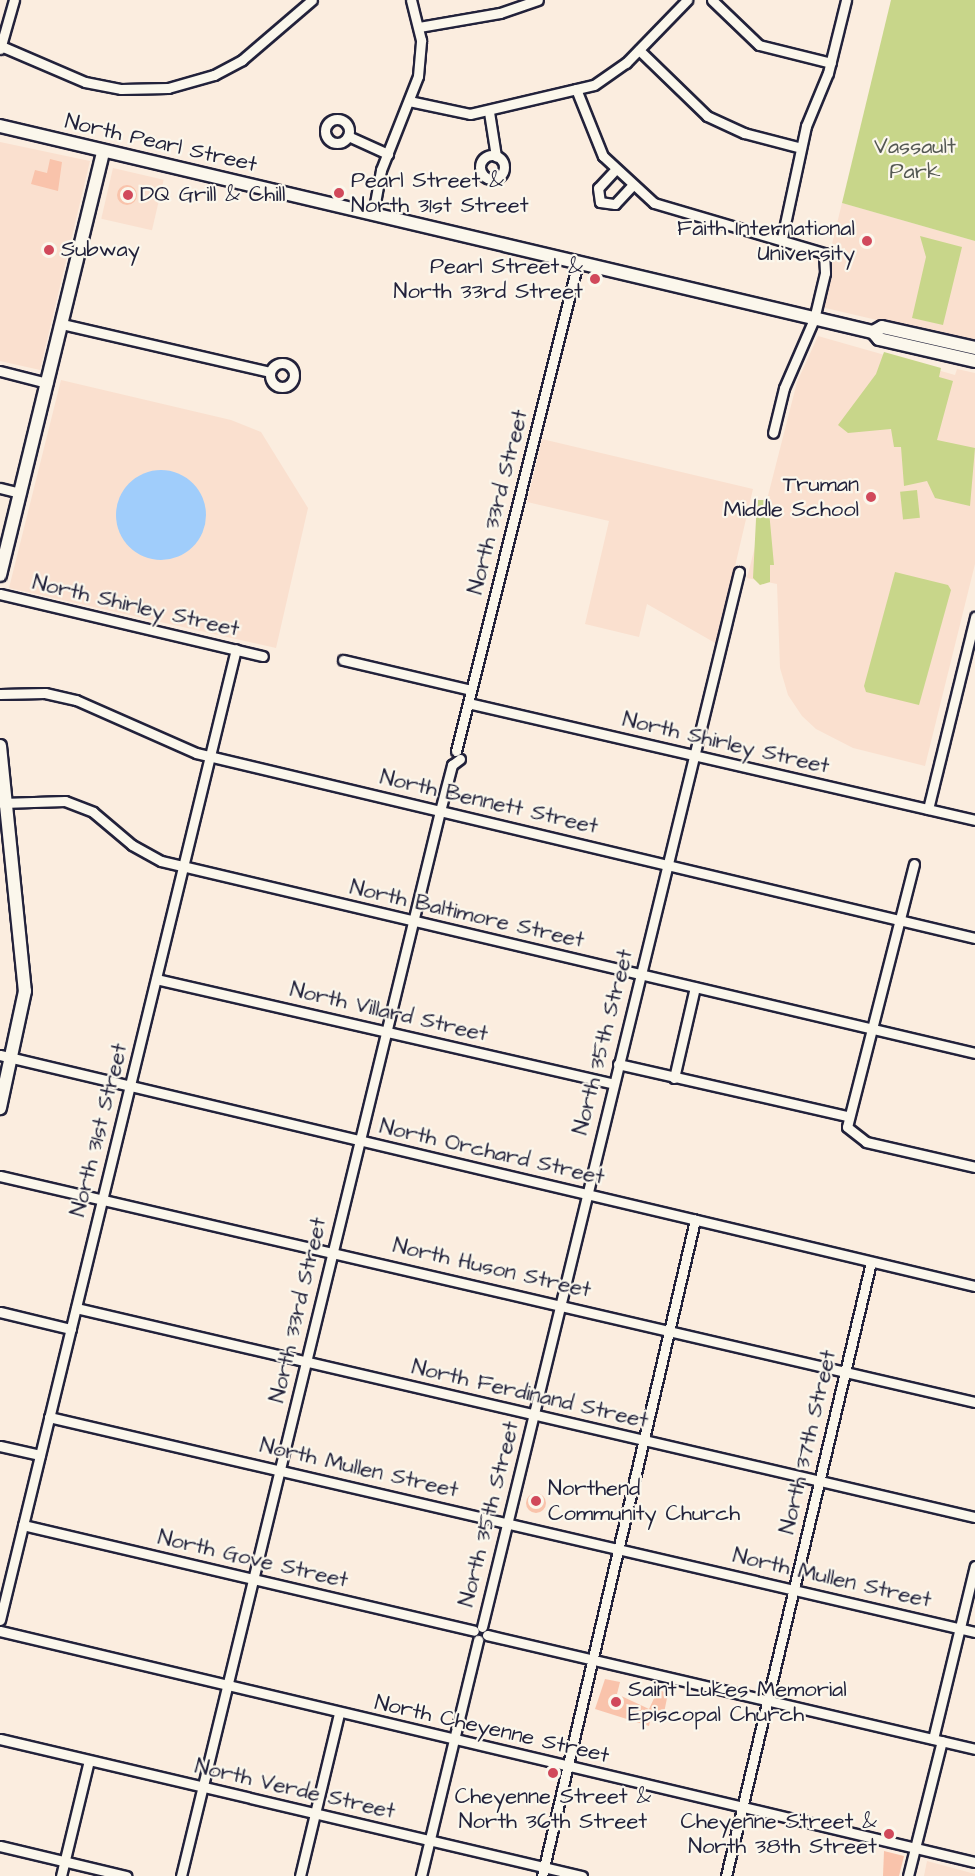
<!DOCTYPE html>
<style>
body{margin:0}
#map{position:relative;width:975px;height:1876px;overflow:hidden;background:#fbeddf;font-family:"Architects Daughter",sans-serif}
div>[style]{position:absolute}
.built>*{inset:0;background:#fae0cf;transform-origin:0 0}
.green>*{inset:0;background:#c8d68a;transform-origin:0 0}
.water>*{inset:0;background:#a0cdfb}
.round{border-radius:50%}
.building>*{inset:0;background:#f9c3ab}
.roads{filter:drop-shadow(2px 0 #22223b) drop-shadow(-2px 0 #22223b) drop-shadow(0 2px #22223b) drop-shadow(0 -2px #22223b)}
.minor>*{height:9px;margin:-4.5px;padding:0 4.5px;transform-origin:4.5px;border-radius:4.5px;background:#fbf7ec}
.minor>.ring{margin:-4.5px;padding:0;box-sizing:content-box;background:none;border:9px solid #fbf7ec;border-radius:50%}
.major>*{height:12px;margin:-6px;padding:0 6px;transform-origin:6px;border-radius:6px;background:#fbf7ec}
.dots>*{width:16px;height:16px;translate:-50% -50%;box-sizing:border-box;border:3px solid #fbf7ec;border-radius:50%}
span{translate:-50% -50%;white-space:nowrap;text-align:center;line-height:1.15;-webkit-text-stroke:4.5px #fbf7ec;paint-order:stroke}
.street-label{font-size:22px;color:#22223b}
.park-label{font-size:22px;color:#545853}
.poi-label{font-size:22px;color:#22223b}
.left{translate:0 -50%;text-align:left}
.right{translate:-100% -50%;text-align:right}
</style>
<div id="map">
<div class="built">
<div style="clip-path:polygon(0 142px,90px 161px,40px 370px,0 361px)"></div>
<div style="left:113px;top:168px;width:52px;height:52px;rotate:13deg"></div>
<div style="clip-path:polygon(842px 203px,975px 241px,975px 343px,817px 306px)"></div>
<div style="clip-path:polygon(818px 336px,955px 375px,957px 369px,975px 373px,975px 564px,925px 766px,853px 748px,816px 729px,802px 716px,788px 695px,780px 668px,777px 584px,747px 578px,797px 382px)"></div>
<div style="clip-path:polygon(61px 380px,231px 420px,261px 432px,308px 508px,276px 648px,9px 588px)"></div>
<div style="clip-path:polygon(542px 439px,753px 489px,717px 644px,647px 604px,639px 637px,585px 624px,609px 521px,527px 502px)"></div>
<div style="clip-path:polygon(927px 1861px,975px 1874px,975px 1876px,924px 1876px)"></div>
</div>
<div class="green">
<div style="clip-path:polygon(891px 0,975px 0,975px 241px,842px 203px)"></div>
<div style="clip-path:polygon(920px 236px,962px 247px,943px 325px,912px 318px,926px 257px)"></div>
<div style="clip-path:polygon(884px 352px,941px 368px,939px 377px,953px 381px,937px 440px,975px 448px,970px 506px,935px 498px,927px 481px,904px 486px,901px 447px,894px 447px,891px 429px,848px 433px,838px 425px,876px 374px)"></div>
<div style="left:917px;top:490px;width:28px;height:17px;rotate:84deg"></div>
<div style="clip-path:polygon(757px 500px,768px 500px,774px 565px,770px 565px,770px 582px,760px 585px,753px 578px)"></div>
<div style="clip-path:polygon(895px 572px,948px 585px,951px 590px,919px 705px,866px 692px,864px 686px)"></div>
</div>
<div class="water">
<div class="round" style="left:116px;top:470px;width:90px;height:90px"></div>
</div>
<div class="building">
<div style="clip-path:polygon(50px 159px,62px 162px,58px 191px,31px 184px,35px 170px,47px 173px)"></div>
<div class="round" style="left:117px;top:185px;width:20px;height:20px"></div>
<div class="round" style="left:526px;top:1493px;width:20px;height:20px"></div>
<div style="clip-path:polygon(605px 1679px,620px 1682px,617px 1694px,649px 1709px,658px 1690px,668px 1693px,664px 1713px,652px 1711px,649px 1726px,595px 1709px)"></div>
<div style="clip-path:polygon(884px 1851px,904px 1856px,899px 1876px,883px 1876px)"></div>
</div>
<div class="roads">
<div class="minor">
<div style="left:712px;top:0;width:65px;rotate:43.8deg"></div>
<div style="left:759px;top:45px;width:74px;rotate:14deg"></div>
<div style="left:419px;top:27px;width:82px;rotate:-9.8deg"></div>
<div style="left:500px;top:13px;width:40px;rotate:-18.9deg"></div>
<div style="left:1px;top:46px;width:91px;rotate:23.2deg"></div>
<div style="left:85px;top:82px;width:37px;rotate:11deg"></div>
<div style="left:121px;top:89px;width:47px;rotate:-1.2deg"></div>
<div style="left:168px;top:88px;width:48px;rotate:-15.8deg"></div>
<div style="left:214px;top:75px;width:32px;rotate:-28deg"></div>
<div style="left:242px;top:60px;width:92px;rotate:-40.6deg"></div>
<div style="left:0;top:49px;width:51px;rotate:-74.1deg"></div>
<div style="left:639px;top:50px;width:95px;rotate:44.1deg"></div>
<div style="left:707px;top:116px;width:41px;rotate:24.7deg"></div>
<div style="left:744px;top:133px;width:59px;rotate:14.7deg"></div>
<div style="left:576px;top:89px;width:72px;rotate:68.1deg"></div>
<div style="left:603px;top:156px;width:69px;rotate:42.7deg"></div>
<div style="left:654px;top:203px;width:177px;rotate:16.4deg"></div>
<div style="left:824px;top:253px;width:20px;rotate:87deg"></div>
<div style="left:825px;top:273px;width:47px;rotate:103.4deg"></div>
<div style="left:814px;top:319px;width:75px;rotate:113.5deg"></div>
<div style="left:784px;top:388px;width:46px;rotate:103.7deg"></div>
<div style="left:409px;top:101px;width:62px;rotate:12deg"></div>
<div style="left:470px;top:114px;width:127px;rotate:-13.2deg"></div>
<div style="left:594px;top:85px;width:39px;rotate:-35deg"></div>
<div style="left:626px;top:63px;width:88px;rotate:-45.9deg"></div>
<div style="left:489px;top:112px;width:45px;rotate:81deg"></div>
<div class="ring" style="left:325px;top:119px;width:15px;height:15px"></div>
<div style="left:348px;top:136px;width:44px;rotate:24.2deg"></div>
<div class="ring" style="left:480px;top:155px;width:15px;height:15px"></div>
<div style="left:614px;top:171px;width:23px;rotate:133deg"></div>
<div style="left:598px;top:188px;width:14px;rotate:82deg"></div>
<div style="left:600px;top:202px;width:15px;rotate:8deg"></div>
<div style="left:615px;top:204px;width:23px;rotate:-47deg"></div>
<div style="left:373px;top:214px;width:45px;rotate:-79.7deg"></div>
<div style="left:381px;top:170px;width:101px;rotate:-68.5deg"></div>
<div style="left:418px;top:76px;width:36px;rotate:-85deg"></div>
<div style="left:421px;top:40px;width:41px;rotate:-104deg"></div>
<div style="left:782px;top:238px;width:115px;rotate:-77.9deg"></div>
<div style="left:806px;top:126px;width:57px;rotate:-67.5deg"></div>
<div style="left:828px;top:73px;width:75px;rotate:-76.1deg"></div>
<div style="left:62px;top:324px;width:213px;rotate:13deg"></div>
<div class="ring" style="left:270px;top:363px;width:15px;height:15px"></div>
<div style="left:0;top:371px;width:49px;rotate:14.3deg"></div>
<div style="left:0;top:488px;width:21px;rotate:14deg"></div>
<div style="left:0;top:594px;width:270px;rotate:13.3deg"></div>
<div style="left:343px;top:660px;width:131px;rotate:13.2deg"></div>
<div style="left:0;top:694px;width:45px;rotate:-1.3deg"></div>
<div style="left:45px;top:693px;width:32px;rotate:13deg"></div>
<div style="left:76px;top:700px;width:131px;rotate:23.8deg"></div>
<div style="left:196px;top:753px;width:801px;rotate:13.36deg"></div>
<div style="left:468px;top:703px;width:520px;rotate:12.99deg"></div>
<div style="left:456px;top:751px;width:504px;rotate:-75.99deg"></div>
<div style="left:2px;top:803px;width:63px;rotate:-1.8deg"></div>
<div style="left:65px;top:801px;width:30px;rotate:21deg"></div>
<div style="left:93px;top:812px;width:51px;rotate:40.2deg"></div>
<div style="left:132px;top:845px;width:33px;rotate:29deg"></div>
<div style="left:161px;top:861px;width:836px;rotate:13.27deg"></div>
<div style="left:928px;top:809px;width:198px;rotate:-76.2deg"></div>
<div style="left:914px;top:864px;width:271px;rotate:104.3deg"></div>
<div style="left:847px;top:1127px;width:24px;rotate:38deg"></div>
<div style="left:866px;top:1142px;width:112px;rotate:12.9deg"></div>
<div style="left:156px;top:979px;width:469px;rotate:12.9deg"></div>
<div style="left:0;top:1055px;width:1002px;rotate:13.33deg"></div>
<div style="left:618px;top:1064px;width:235px;rotate:12.8deg"></div>
<div style="left:674px;top:1078px;width:93px;rotate:-77deg"></div>
<div style="left:0;top:1176px;width:1001px;rotate:13.05deg"></div>
<div style="left:76px;top:1308px;width:923px;rotate:13.09deg"></div>
<div style="left:0;top:1312px;width:73px;rotate:13.5deg"></div>
<div style="left:49px;top:1417px;width:951px;rotate:13.07deg"></div>
<div style="left:0;top:1446px;width:41px;rotate:12.7deg"></div>
<div style="left:23px;top:1525px;width:463px;rotate:13.2deg"></div>
<div style="left:0;top:1620px;width:999px;rotate:-76.34deg"></div>
<div style="left:482px;top:1627px;width:1086px;rotate:-76.31deg"></div>
<div style="left:0;top:1631px;width:1002px;rotate:13.33deg"></div>
<div style="left:487px;top:1635px;width:501px;rotate:13.15deg"></div>
<div style="left:0;top:1739px;width:598px;rotate:13.25deg"></div>
<div style="left:933px;top:1739px;width:178px;rotate:-76.4deg"></div>
<div style="left:0;top:1846px;width:130px;rotate:13.4deg"></div>
<div style="left:61px;top:1876px;width:119px;rotate:-76.4deg"></div>
<div style="left:181px;top:1876px;width:1096px;rotate:-76.33deg"></div>
<div style="left:440px;top:811px;width:48px;rotate:-75.4deg"></div>
<div style="left:452px;top:765px;width:10px;rotate:-37deg"></div>
<div style="left:300px;top:1876px;width:167px;rotate:-76.5deg"></div>
<div style="left:421px;top:1876px;width:243px;rotate:-76.4deg"></div>
<div style="left:542px;top:1876px;width:674px;rotate:-76.87deg"></div>
<div style="left:726px;top:1876px;width:631px;rotate:-76.71deg"></div>
<div style="left:908px;top:1876px;width:139px;rotate:-75.9deg"></div>
</div>
<div class="major">
<div style="left:0;top:126px;width:897px;rotate:13.28deg"></div>
<div style="left:873px;top:332px;width:9px;rotate:49deg"></div>
<div style="left:879px;top:339px;width:98px;rotate:12.9deg"></div>
<div style="left:873px;top:332px;width:10px;rotate:-29deg"></div>
<div style="left:882px;top:327px;width:95px;rotate:12.7deg"></div>
<div style="left:0;top:575px;width:436px;rotate:-76.3deg"></div>
<div style="left:0;top:746px;width:246px;rotate:84.2deg"></div>
<div style="left:25px;top:991px;width:120px;rotate:102.1deg"></div>
</div>
</div>
<div class="dots">
<div style="left:339px;top:193px;background:#d1495b"></div>
<div style="left:128px;top:195px;background:#d1495b"></div>
<div style="left:867px;top:241px;background:#d1495b"></div>
<div style="left:49px;top:250px;background:#d1495b"></div>
<div style="left:595px;top:279px;background:#d1495b"></div>
<div style="left:871px;top:497px;background:#d1495b"></div>
<div style="left:536px;top:1501px;background:#d1495b"></div>
<div style="left:616px;top:1702px;background:#d1495b"></div>
<div style="left:553px;top:1773px;background:#d1495b"></div>
<div style="left:889px;top:1834px;background:#d1495b"></div>
</div>
<div class="street-label">
<span style="left:161px;top:143px;rotate:13deg">North Pearl Street</span>
<span style="left:498px;top:502px;rotate:-76deg">North 33rd Street</span>
<span style="left:136px;top:606px;rotate:13deg">North Shirley Street</span>
<span style="left:726px;top:743px;rotate:13deg">North Shirley Street</span>
<span style="left:489px;top:802px;rotate:13deg">North Bennett Street</span>
<span style="left:467px;top:914px;rotate:13deg">North Baltimore Street</span>
<span style="left:389px;top:1012px;rotate:13deg">North Villard Street</span>
<span style="left:603px;top:1042px;rotate:-76deg">North 35th Street</span>
<span style="left:99px;top:1130px;rotate:-76deg">North 31st Street</span>
<span style="left:492px;top:1152px;rotate:13deg">North Orchard Street</span>
<span style="left:492px;top:1268px;rotate:13deg">North Huson Street</span>
<span style="left:298px;top:1310px;rotate:-77deg">North 33rd Street</span>
<span style="left:530px;top:1394px;rotate:13deg">North Ferdinand Street</span>
<span style="left:808px;top:1442px;rotate:-77deg">North 37th Street</span>
<span style="left:359px;top:1468px;rotate:13deg">North Mullen Street</span>
<span style="left:489px;top:1514px;rotate:-76deg">North 35th Street</span>
<span style="left:253px;top:1559px;rotate:13deg">North Gove Street</span>
<span style="left:832px;top:1578px;rotate:13deg">North Mullen Street</span>
<span style="left:492px;top:1729px;rotate:13deg">North Cheyenne Street</span>
<span style="left:295px;top:1789px;rotate:13deg">North Verde Street</span>
</div>
<div class="park-label">
<span style="left:915px;top:159px">Vassault<br>Park</span>
</div>
<div class="poi-label">
<span class="left" style="left:351px;top:193px">Pearl Street &amp;<br>North 31st Street</span>
<span class="left" style="left:140px;top:195px">DQ Grill &amp; Chill</span>
<span class="right" style="left:855px;top:241px">Faith International<br>University</span>
<span class="left" style="left:61px;top:250px">Subway</span>
<span class="right" style="left:583px;top:279px">Pearl Street &amp;<br>North 33rd Street</span>
<span class="right" style="left:859px;top:497px">Truman<br>Middle School</span>
<span class="left" style="left:548px;top:1501px">Northend<br>Community Church</span>
<span class="left" style="left:628px;top:1702px">Saint Lukes Memorial<br>Episcopal Church</span>
<span style="left:553px;top:1809px">Cheyenne Street &amp;<br>North 36th Street</span>
<span class="right" style="left:877px;top:1834px">Cheyenne Street &amp;<br>North 38th Street</span>
</div>
</div>
